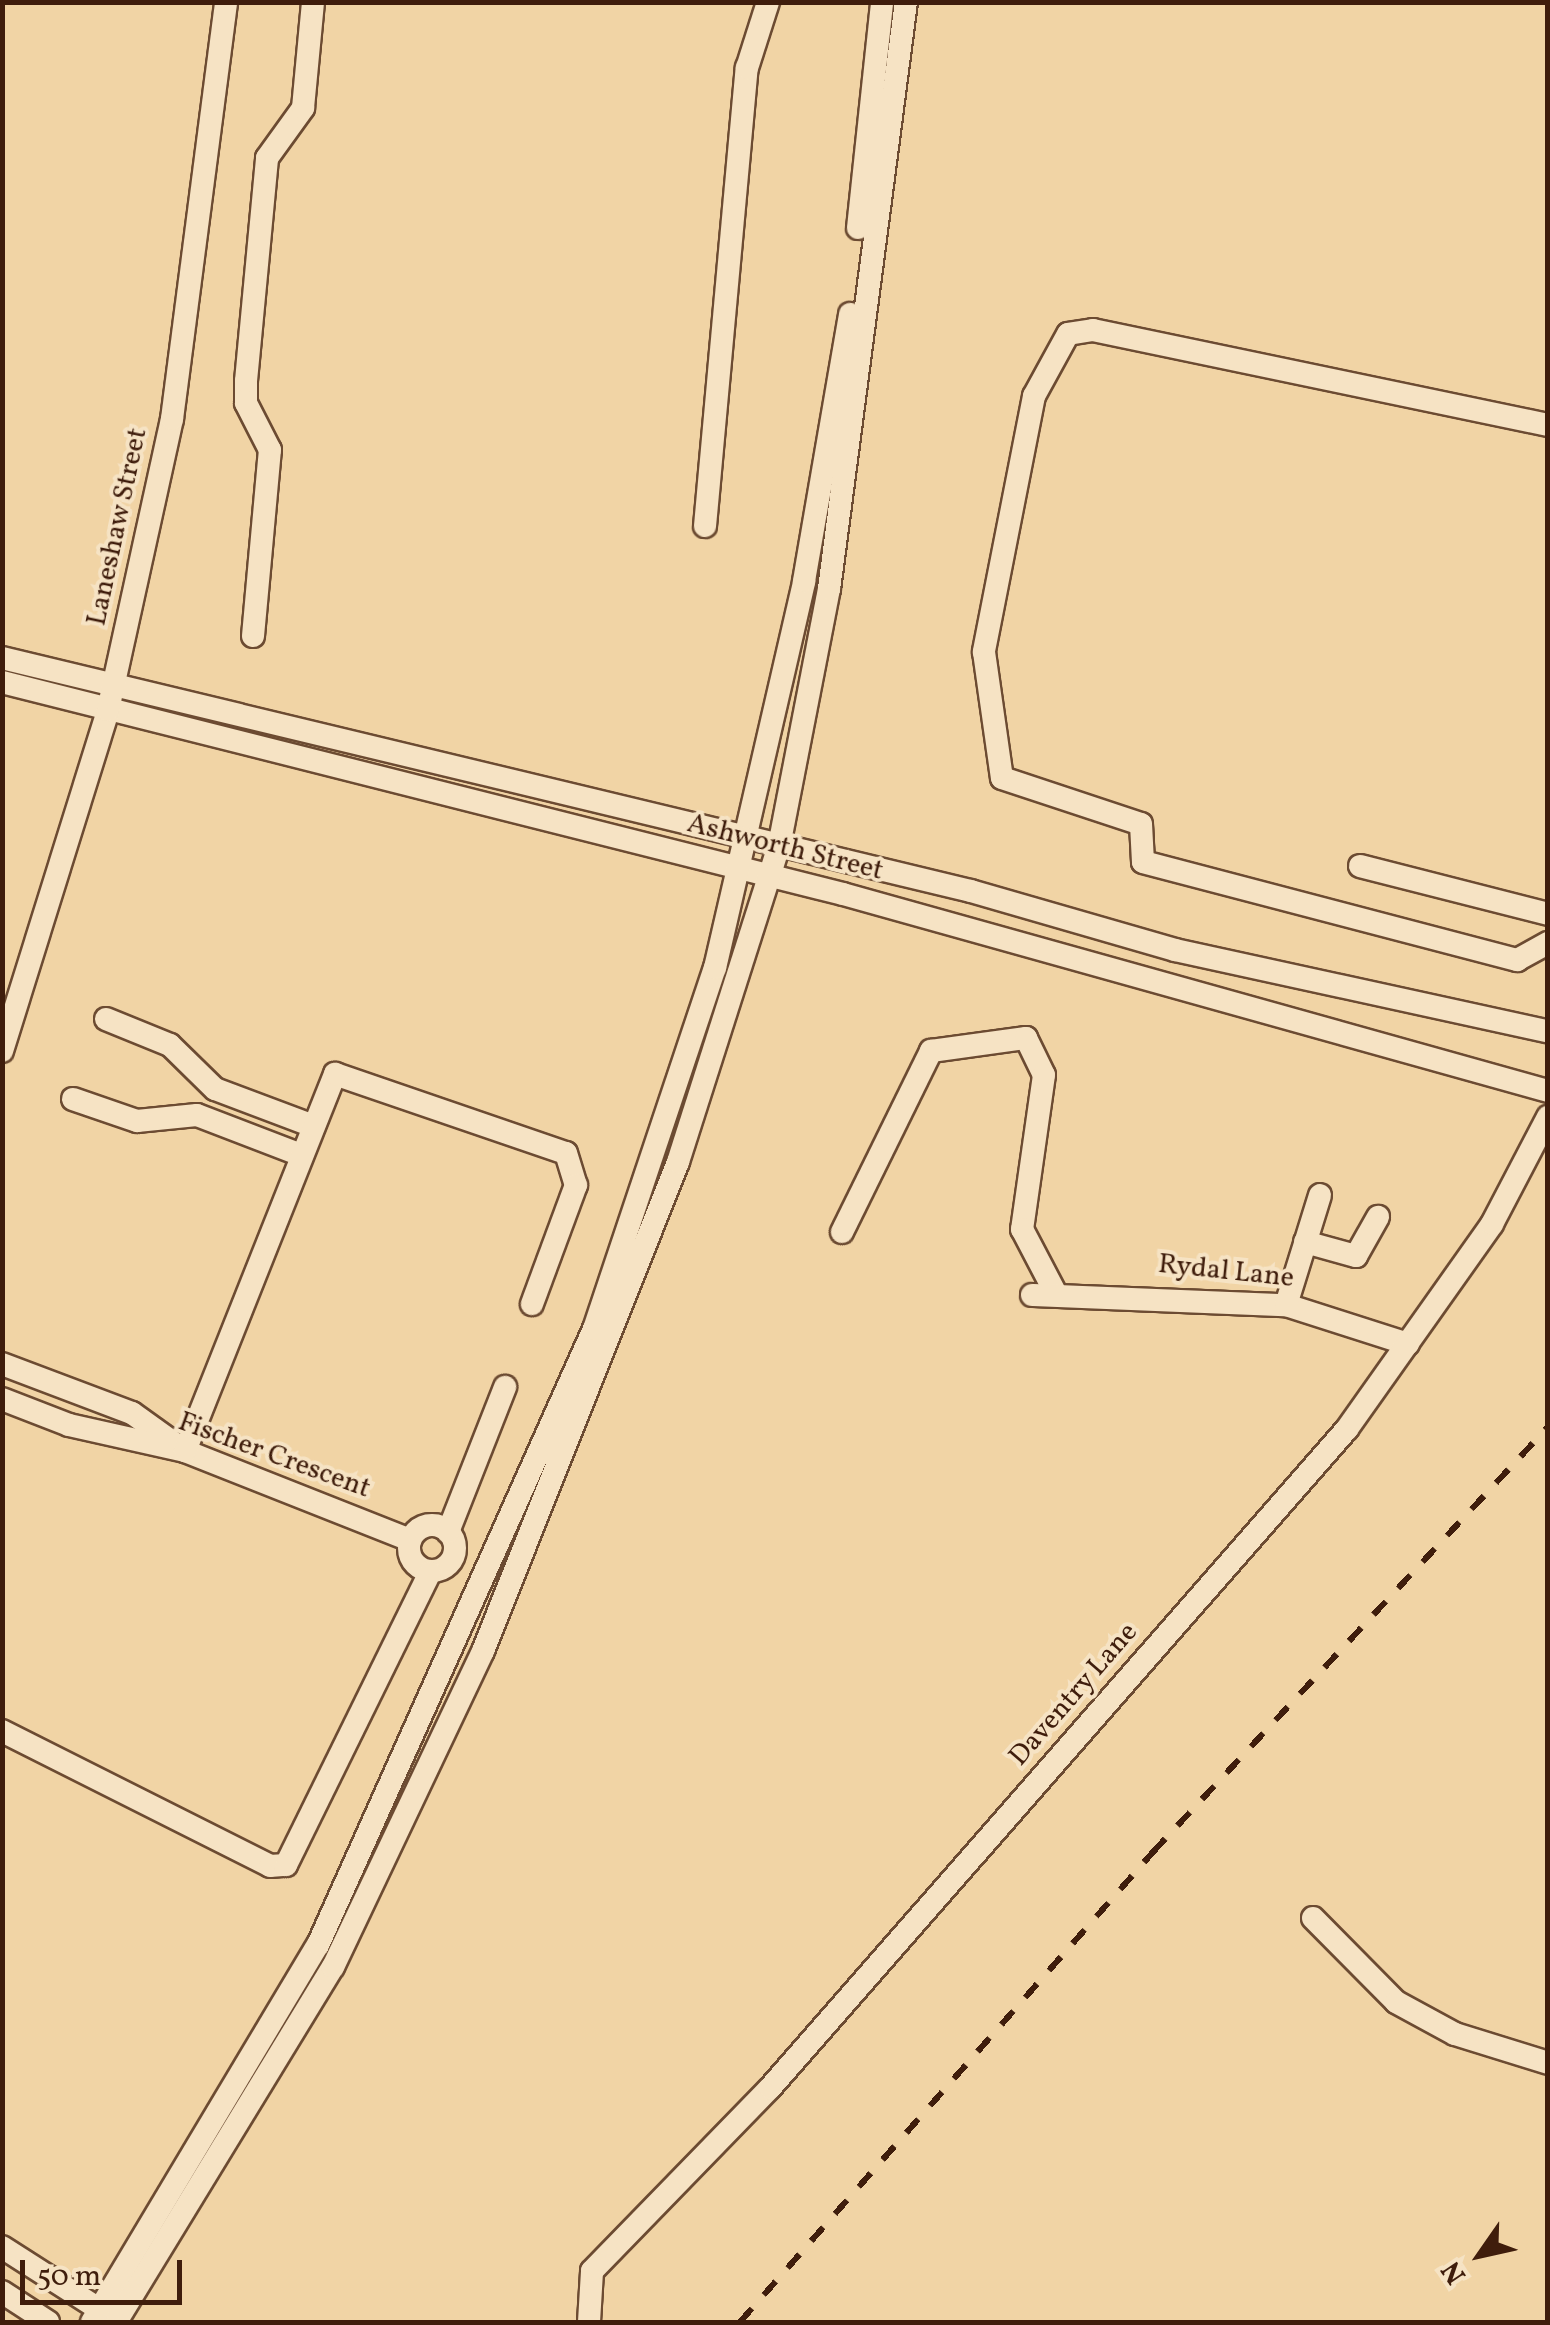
<!DOCTYPE html>
<style>
body{margin:0}
#map{position:relative;width:1550px;height:2325px;overflow:hidden;background:#f1d4a5;font-family:Vollkorn,serif}
div>[style]{position:absolute}
.roads{filter:drop-shadow(2px 0 #6c4b32) drop-shadow(-2px 0 #6c4b32) drop-shadow(0 2px #6c4b32) drop-shadow(0 -2px #6c4b32)}
.minor>*{height:22px;margin:-11px;padding:0 11px;transform-origin:11px;border-radius:11px;background:#f6e3c4}
.minor>.ring{margin:-11px;padding:0;box-sizing:content-box;background:none;border:22px solid #f6e3c4;border-radius:50%}
.rail>*{height:6px;margin-top:-3px;transform-origin:0;background:repeating-linear-gradient(90deg,#3f1d0c 0 18px,transparent 0 36px)}
span{translate:-50% -50%;white-space:nowrap;text-align:center;line-height:1.15;-webkit-text-stroke:8px #f6e3c4;paint-order:stroke}
.street-label{font-size:28px;color:#3f1d0c}
.frame{position:absolute;inset:0;border:5px solid #3f1d0c;pointer-events:none}
.north{position:absolute;left:1430px;top:2205px;width:100px;height:100px;-webkit-text-stroke:8px #f6e3c4;paint-order:stroke;rotate:236deg;font-size:28px;font-weight:700;line-height:40px;text-align:center;color:#3f1d0c}
.north::after{content:'';display:block;margin:auto;width:35px;height:45px;background:#3f1d0c;clip-path:polygon(50% 0,100% 100%,50% 72%,0 100%)}
.scale{position:absolute;left:20px;top:2260px;width:162px;height:45px;box-sizing:border-box;border:5px solid #3f1d0c;border-top:0;padding-left:12px;font-size:30px;line-height:35px;white-space:nowrap;color:#3f1d0c;-webkit-text-stroke:8px #f6e3c4;paint-order:stroke}
</style>
<div id="map">
<div class="roads">
<div class="minor">
<div style="left:858px;top:228px;width:227px;rotate:-83.9deg"></div>
<div style="left:1548px;top:425px;width:465px;rotate:-168.2deg"></div>
<div style="left:1093px;top:330px;width:25px;rotate:171deg"></div>
<div style="left:1068px;top:334px;width:71px;rotate:118.7deg"></div>
<div style="left:1034px;top:396px;width:261px;rotate:101.1deg"></div>
<div style="left:984px;top:652px;width:127px;rotate:81.9deg"></div>
<div style="left:1002px;top:778px;width:146px;rotate:18.3deg"></div>
<div style="left:1141px;top:824px;width:38px;rotate:87deg"></div>
<div style="left:1143px;top:862px;width:387px;rotate:14.7deg"></div>
<div style="left:1517px;top:960px;width:35px;rotate:-29deg"></div>
<div style="left:705px;top:526px;width:460px;rotate:-84.8deg"></div>
<div style="left:747px;top:68px;width:69px;rotate:-72.3deg"></div>
<div style="left:253px;top:636px;width:187px;rotate:-84.8deg"></div>
<div style="left:270px;top:450px;width:53px;rotate:-117.1deg"></div>
<div style="left:246px;top:403px;width:22px;rotate:-90deg"></div>
<div style="left:246px;top:381px;width:224px;rotate:-84.6deg"></div>
<div style="left:267px;top:158px;width:62px;rotate:-54.2deg"></div>
<div style="left:303px;top:108px;width:106px;rotate:-84.6deg"></div>
<div style="left:2px;top:658px;width:997px;rotate:13.52deg"></div>
<div style="left:971px;top:891px;width:212px;rotate:16.1deg"></div>
<div style="left:1175px;top:950px;width:382px;rotate:12.3deg"></div>
<div style="left:2px;top:682px;width:867px;rotate:14.15deg"></div>
<div style="left:843px;top:894px;width:732px;rotate:15.61deg"></div>
<div style="left:1360px;top:866px;width:194px;rotate:14.3deg"></div>
<div style="left:106px;top:1019px;width:69px;rotate:22.1deg"></div>
<div style="left:170px;top:1045px;width:63px;rotate:44.4deg"></div>
<div style="left:215px;top:1089px;width:99px;rotate:20.6deg"></div>
<div style="left:2px;top:1051px;width:357px;rotate:-72.7deg"></div>
<div style="left:108px;top:710px;width:298px;rotate:-77.6deg"></div>
<div style="left:172px;top:419px;width:420px;rotate:-82.6deg"></div>
<div style="left:73px;top:1099px;width:68px;rotate:19deg"></div>
<div style="left:137px;top:1121px;width:60px;rotate:-5.7deg"></div>
<div style="left:197px;top:1115px;width:106px;rotate:21deg"></div>
<div style="left:842px;top:1232px;width:202px;rotate:-63.8deg"></div>
<div style="left:931px;top:1051px;width:96px;rotate:-7.8deg"></div>
<div style="left:1026px;top:1038px;width:41px;rotate:64.1deg"></div>
<div style="left:1044px;top:1075px;width:156px;rotate:98.1deg"></div>
<div style="left:1022px;top:1229px;width:73px;rotate:62.4deg"></div>
<div style="left:1305px;top:1242px;width:53px;rotate:15.4deg"></div>
<div style="left:1356px;top:1256px;width:45px;rotate:-60.6deg"></div>
<div style="left:1032px;top:1295px;width:254px;rotate:2.3deg"></div>
<div style="left:1286px;top:1305px;width:128px;rotate:17.7deg"></div>
<div style="left:1286px;top:1305px;width:115px;rotate:-72.8deg"></div>
<div style="left:2px;top:1364px;width:139px;rotate:20.7deg"></div>
<div style="left:132px;top:1413px;width:57px;rotate:35.7deg"></div>
<div style="left:2px;top:1399px;width:72px;rotate:21.2deg"></div>
<div style="left:69px;top:1425px;width:119px;rotate:12.6deg"></div>
<div style="left:185px;top:1451px;width:242px;rotate:21.6deg"></div>
<div style="left:185px;top:1451px;width:406px;rotate:-68.3deg"></div>
<div style="left:335px;top:1074px;width:244px;rotate:18.9deg"></div>
<div style="left:566px;top:1153px;width:34px;rotate:73deg"></div>
<div style="left:576px;top:1185px;width:127px;rotate:110.3deg"></div>
<div class="ring" style="left:409px;top:1525px;width:24px;height:24px"></div>
<div style="left:448px;top:1532px;width:156px;rotate:-68.5deg"></div>
<div style="left:2px;top:1731px;width:300px;rotate:26.7deg"></div>
<div style="left:270px;top:1866px;width:16px;rotate:-4deg"></div>
<div style="left:286px;top:1865px;width:326px;rotate:-63.8deg"></div>
<div style="left:1313px;top:1918px;width:118px;rotate:45.3deg"></div>
<div style="left:1396px;top:2002px;width:67px;rotate:28.5deg"></div>
<div style="left:1455px;top:2034px;width:97px;rotate:17.3deg"></div>
<div style="left:2px;top:2247px;width:128px;rotate:32.6deg"></div>
<div style="left:2px;top:2292px;width:55px;rotate:33.1deg"></div>
<div style="left:92px;top:2322px;width:440px;rotate:-59.1deg"></div>
<div style="left:318px;top:1945px;width:675px;rotate:-65.87deg"></div>
<div style="left:594px;top:1329px;width:381px;rotate:-71.5deg"></div>
<div style="left:715px;top:968px;width:397px;rotate:-77deg"></div>
<div style="left:804px;top:581px;width:271px;rotate:-80.2deg"></div>
<div style="left:116px;top:2322px;width:416px;rotate:-58.6deg"></div>
<div style="left:333px;top:1967px;width:350px;rotate:-64.6deg"></div>
<div style="left:483px;top:1651px;width:526px;rotate:-68.26deg"></div>
<div style="left:678px;top:1162px;width:332px;rotate:-72.3deg"></div>
<div style="left:779px;top:846px;width:262px;rotate:-79deg"></div>
<div style="left:829px;top:589px;width:592px;rotate:-82.53deg"></div>
<div style="left:589px;top:2322px;width:51px;rotate:-86.6deg"></div>
<div style="left:592px;top:2271px;width:255px;rotate:-45.8deg"></div>
<div style="left:770px;top:2088px;width:876px;rotate:-48.8deg"></div>
<div style="left:1347px;top:1429px;width:251px;rotate:-54.7deg"></div>
<div style="left:1492px;top:1224px;width:121px;rotate:-62.4deg"></div>
</div>
</div>
<div class="rail">
<div style="left:740px;top:2322px;width:626px;rotate:-48.69deg"></div>
<div style="left:1153px;top:1852px;width:580px;rotate:-47.1deg"></div>
</div>
<div class="street-label">
<span style="left:118px;top:527px;rotate:-78deg">Laneshaw Street</span>
<span style="left:785px;top:848px;rotate:14deg">Ashworth Street</span>
<span style="left:1226px;top:1272px;rotate:6deg">Rydal Lane</span>
<span style="left:274px;top:1456px;rotate:20deg">Fischer Crescent</span>
<span style="left:1074px;top:1695px;rotate:-49deg">Daventry Lane</span>
</div>
<div class="frame"></div>
<div class="north">N</div>
<div class="scale">50 m</div>
</div>
